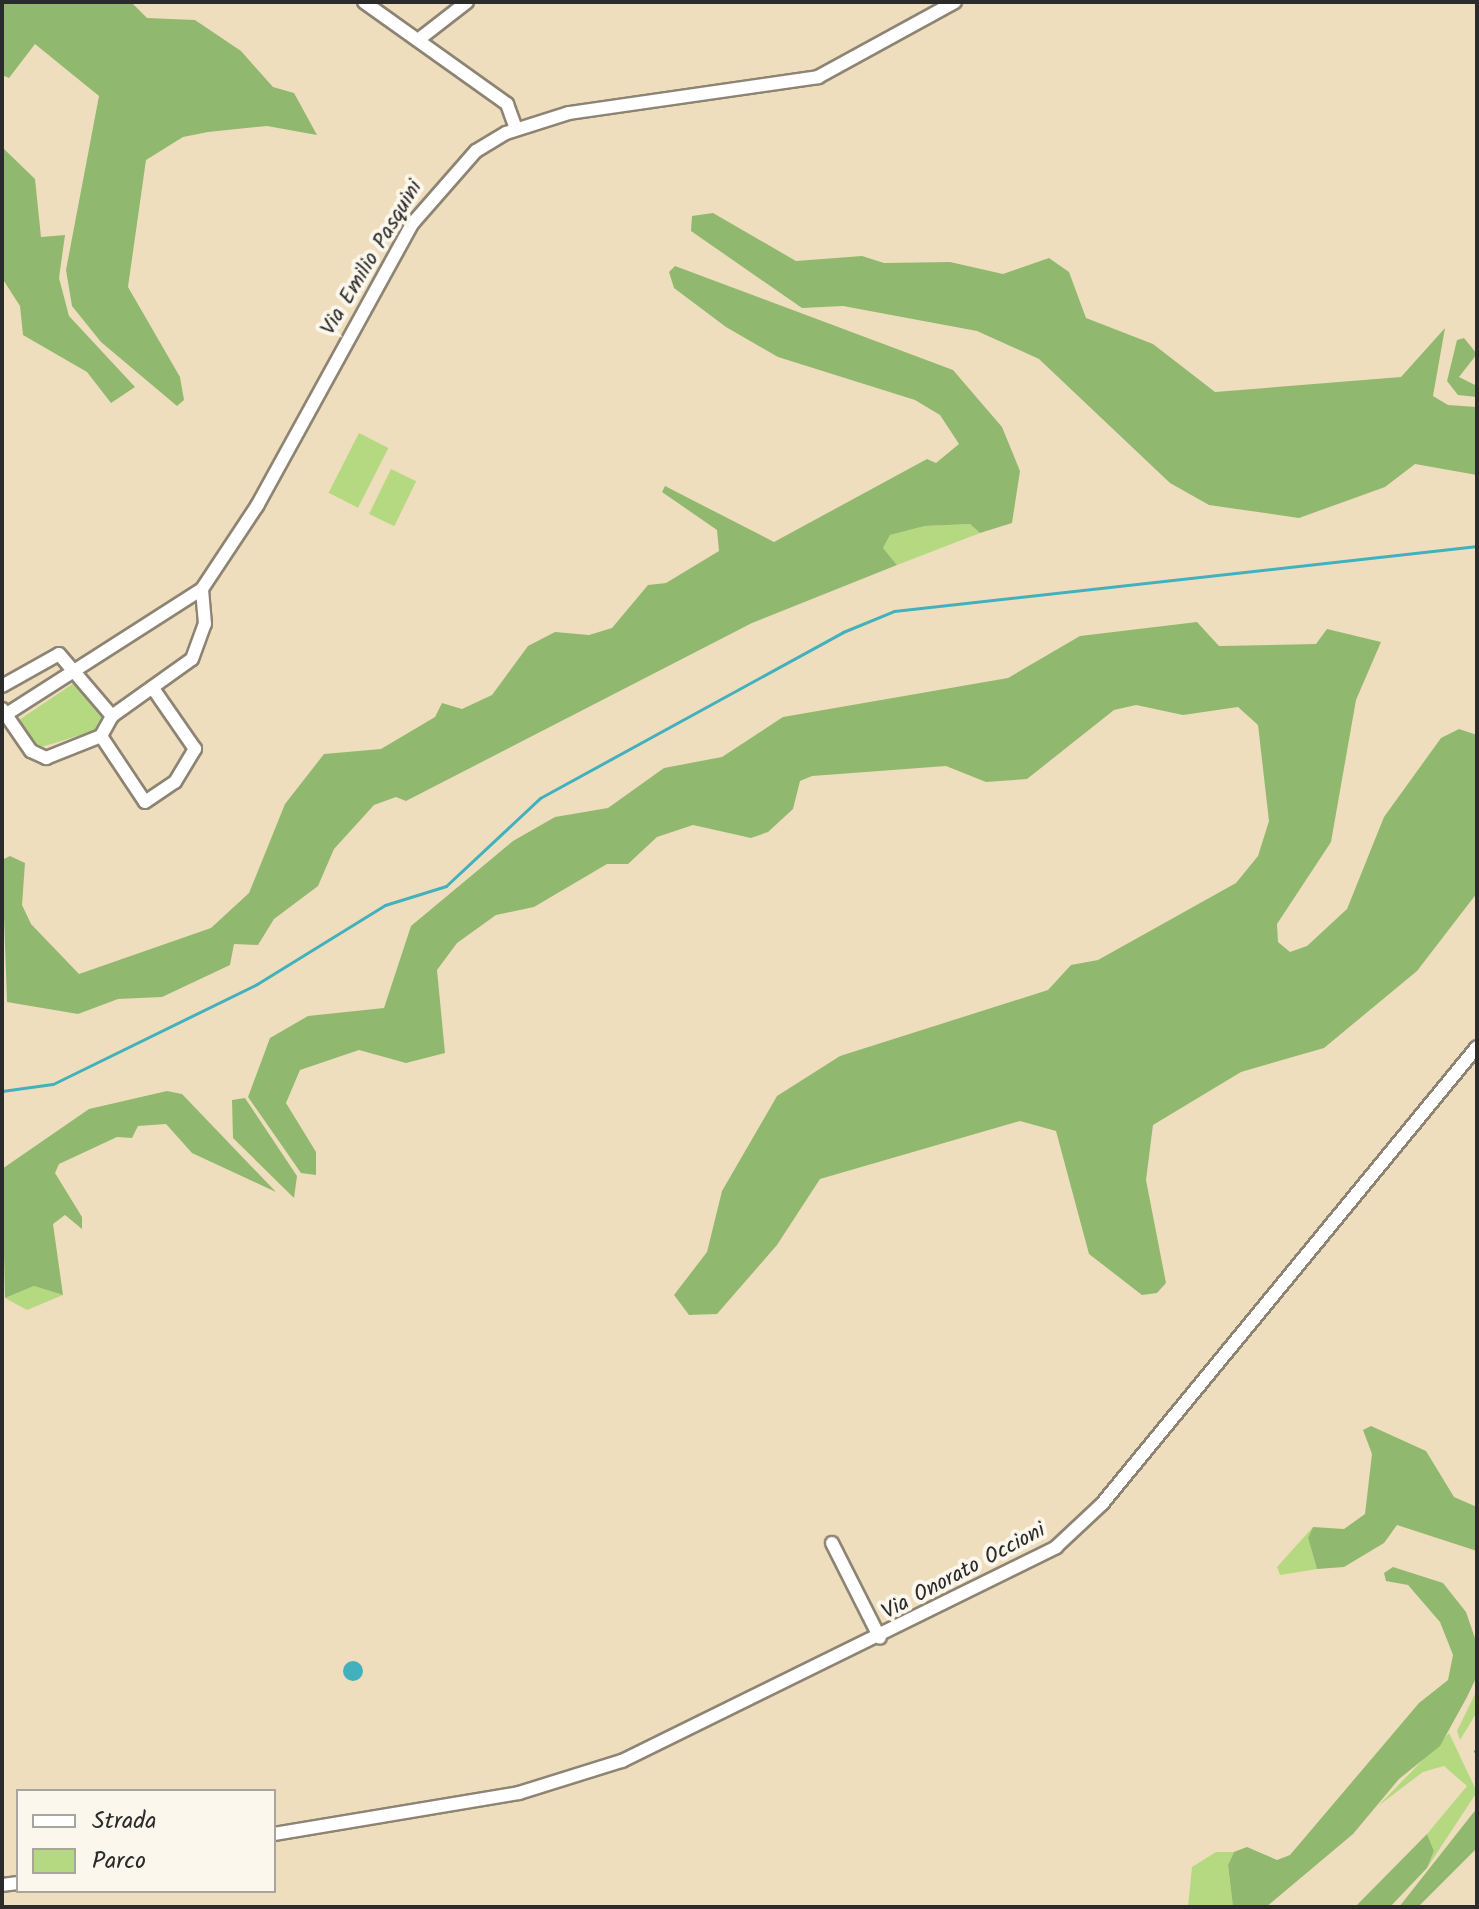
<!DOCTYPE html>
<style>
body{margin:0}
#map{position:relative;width:1479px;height:1909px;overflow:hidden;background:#efdebd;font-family:Kalam,sans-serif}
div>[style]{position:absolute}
.green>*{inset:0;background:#b5d981;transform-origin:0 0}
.forest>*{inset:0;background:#90b96f}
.water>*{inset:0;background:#42b1bd}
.round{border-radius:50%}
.stream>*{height:3px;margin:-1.5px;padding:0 1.5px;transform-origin:1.5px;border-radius:1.5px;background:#42b1bd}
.roads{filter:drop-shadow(2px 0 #8d8474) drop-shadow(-2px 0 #8d8474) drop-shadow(0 2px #8d8474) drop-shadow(0 -2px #8d8474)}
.minor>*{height:12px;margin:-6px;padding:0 6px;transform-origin:6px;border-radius:6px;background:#fff}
span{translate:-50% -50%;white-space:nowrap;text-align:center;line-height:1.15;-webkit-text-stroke:8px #fbf7ec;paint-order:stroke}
.street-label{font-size:22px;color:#2b2b2b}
.frame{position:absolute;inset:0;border:4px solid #2b2b2b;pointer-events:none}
.legend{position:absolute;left:16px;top:1789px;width:260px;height:104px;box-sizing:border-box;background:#fbf7ec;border:2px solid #a8a59f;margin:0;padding:10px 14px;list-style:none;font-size:24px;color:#2b2b2b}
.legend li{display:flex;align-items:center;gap:16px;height:40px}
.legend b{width:40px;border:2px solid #a8a59f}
</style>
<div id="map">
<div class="green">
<div style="left:359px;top:433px;width:33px;height:67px;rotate:27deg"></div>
<div style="left:391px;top:469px;width:28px;height:50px;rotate:26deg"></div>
<div style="clip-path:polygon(970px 524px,980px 533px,897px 565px,883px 548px,890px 535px,925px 526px)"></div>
<div style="clip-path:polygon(80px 679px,103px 714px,94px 731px,38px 748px,16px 722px)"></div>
<div style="clip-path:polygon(34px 1286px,63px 1295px,27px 1310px,5px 1298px)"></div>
<div style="clip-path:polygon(1313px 1527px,1308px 1538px,1317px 1569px,1280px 1575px,1277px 1567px)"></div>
<div style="clip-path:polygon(1477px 1690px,1477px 1712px,1460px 1740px,1457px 1731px)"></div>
<div style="clip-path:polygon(1449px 1733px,1477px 1792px,1427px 1868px,1434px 1851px,1427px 1834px,1467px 1786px,1444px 1766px,1423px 1772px,1378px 1806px)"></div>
<div style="clip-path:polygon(1216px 1852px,1234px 1852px,1228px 1865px,1233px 1907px,1188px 1907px,1192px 1867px)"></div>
</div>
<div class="forest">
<div style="clip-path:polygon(2px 2px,131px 2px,147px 18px,195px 20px,241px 51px,273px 87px,294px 93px,317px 135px,267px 126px,208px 132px,183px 137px,146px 160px,128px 287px,180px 377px,184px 400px,177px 406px,101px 342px,72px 306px,66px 270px,99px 96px,35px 44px,9px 78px,2px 75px)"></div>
<div style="clip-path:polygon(2px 147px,35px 179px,41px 237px,65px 235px,59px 278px,69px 316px,135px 387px,111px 403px,87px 372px,23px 335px,20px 306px,2px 278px)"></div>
<div style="clip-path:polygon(713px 213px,796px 261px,862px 256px,884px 263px,950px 262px,1003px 274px,1049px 258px,1069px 272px,1086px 318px,1153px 344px,1215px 392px,1401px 377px,1445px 328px,1433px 396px,1448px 405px,1477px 407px,1477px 475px,1415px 464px,1385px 487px,1299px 518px,1209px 505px,1170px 483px,1039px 359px,977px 331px,843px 306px,802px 308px,691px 231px,692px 216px)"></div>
<div style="clip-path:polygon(675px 266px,953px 370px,1002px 427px,1020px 471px,1012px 523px,980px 533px,970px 524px,925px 526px,890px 535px,883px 548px,897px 565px,752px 623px,406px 801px,396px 797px,374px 805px,334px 849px,318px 886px,274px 919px,258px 945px,234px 944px,230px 965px,162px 997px,118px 999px,78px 1014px,7px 1002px,2px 860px,10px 856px,25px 863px,22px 905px,31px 924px,79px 974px,211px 928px,249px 893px,285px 804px,324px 754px,381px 749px,435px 717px,442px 703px,462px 709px,492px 695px,528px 646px,555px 632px,589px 635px,612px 628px,648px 585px,666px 583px,719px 551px,717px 530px,662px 492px,665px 486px,774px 542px,927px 459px,936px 463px,959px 444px,940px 415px,915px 400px,778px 357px,726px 327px,674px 288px,669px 272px)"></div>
<div style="clip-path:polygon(1464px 338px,1477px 354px,1459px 377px,1477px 386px,1477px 397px,1458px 395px,1447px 381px,1457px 340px)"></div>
<div style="clip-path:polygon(1197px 622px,1219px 646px,1316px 644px,1327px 629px,1381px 642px,1356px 700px,1331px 842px,1277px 924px,1278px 942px,1290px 952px,1307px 946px,1347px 909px,1384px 817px,1441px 738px,1459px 729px,1477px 735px,1477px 893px,1417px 971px,1324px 1048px,1241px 1072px,1153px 1125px,1146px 1180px,1166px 1283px,1157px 1293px,1142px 1295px,1089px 1254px,1056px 1131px,1020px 1121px,820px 1179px,777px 1245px,717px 1314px,689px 1315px,674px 1295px,707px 1252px,722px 1191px,777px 1096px,840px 1056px,1048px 990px,1071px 965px,1098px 960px,1236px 883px,1258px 856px,1269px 821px,1258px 725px,1238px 707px,1183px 715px,1136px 705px,1114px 710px,1027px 779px,986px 782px,946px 766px,812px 776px,800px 781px,793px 809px,768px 832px,751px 838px,693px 825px,657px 837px,628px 864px,607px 864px,534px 907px,496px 915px,457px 943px,437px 970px,445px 1053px,406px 1063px,359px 1050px,300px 1070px,286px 1103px,316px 1152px,316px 1175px,301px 1173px,248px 1097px,270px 1038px,308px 1016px,384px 1008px,411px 926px,513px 841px,555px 817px,608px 808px,664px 768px,722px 757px,783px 717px,1008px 678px,1080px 636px)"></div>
<div style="clip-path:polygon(167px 1091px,182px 1094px,276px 1192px,192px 1153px,166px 1124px,138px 1126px,132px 1138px,117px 1137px,59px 1164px,55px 1173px,82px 1217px,82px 1229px,65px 1215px,53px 1224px,63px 1295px,34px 1286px,5px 1298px,2px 1169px,89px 1109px)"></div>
<div style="clip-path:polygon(245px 1098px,297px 1176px,294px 1198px,233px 1138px,232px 1100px)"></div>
<div style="clip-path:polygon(1371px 1426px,1426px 1451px,1454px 1497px,1477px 1507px,1477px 1551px,1397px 1525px,1384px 1543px,1344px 1567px,1317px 1569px,1308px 1538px,1313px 1527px,1344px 1529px,1365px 1514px,1372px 1454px,1363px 1430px)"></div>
<div style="clip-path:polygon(1393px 1567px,1443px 1583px,1466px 1612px,1477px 1644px,1477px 1676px,1467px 1697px,1440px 1746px,1399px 1779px,1353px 1834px,1266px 1907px,1233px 1907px,1228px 1865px,1234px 1852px,1247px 1847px,1277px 1860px,1290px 1855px,1419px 1703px,1448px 1680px,1453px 1655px,1440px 1622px,1408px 1585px,1386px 1581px,1384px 1573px)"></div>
<div style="clip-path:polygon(1477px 1808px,1477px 1848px,1418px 1907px,1399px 1907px)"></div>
<div style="clip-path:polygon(1427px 1834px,1434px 1851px,1427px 1868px,1390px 1907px,1355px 1907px)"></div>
</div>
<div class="water">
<div class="round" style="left:343px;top:1661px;width:20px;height:20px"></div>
</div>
<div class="stream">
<div style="left:2px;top:1091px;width:51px;rotate:-7.8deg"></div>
<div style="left:53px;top:1084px;width:227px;rotate:-26.1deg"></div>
<div style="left:257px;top:984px;width:150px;rotate:-31.7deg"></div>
<div style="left:385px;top:905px;width:64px;rotate:-17.3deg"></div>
<div style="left:446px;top:886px;width:129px;rotate:-43.1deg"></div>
<div style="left:540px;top:798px;width:345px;rotate:-28.7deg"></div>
<div style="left:843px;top:632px;width:55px;rotate:-22.4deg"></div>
<div style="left:894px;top:611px;width:587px;rotate:-6.36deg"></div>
<div style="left:1475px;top:1751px;width:3px;rotate:-45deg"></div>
</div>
<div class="roads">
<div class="minor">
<div style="left:364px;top:2px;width:176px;rotate:35.5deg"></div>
<div style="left:507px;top:104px;width:27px;rotate:70deg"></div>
<div style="left:418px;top:40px;width:62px;rotate:-37.8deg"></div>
<div style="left:2px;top:686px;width:65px;rotate:-29.3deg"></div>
<div style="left:59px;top:654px;width:82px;rotate:49.5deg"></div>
<div style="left:112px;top:716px;width:98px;rotate:-35.5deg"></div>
<div style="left:192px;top:659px;width:37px;rotate:-70deg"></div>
<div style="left:205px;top:624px;width:35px;rotate:-95deg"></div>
<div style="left:2px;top:709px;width:51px;rotate:55.4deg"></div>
<div style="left:31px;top:751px;width:17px;rotate:25deg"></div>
<div style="left:46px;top:758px;width:59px;rotate:-21.8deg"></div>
<div style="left:101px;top:736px;width:23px;rotate:-61deg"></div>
<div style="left:2px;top:717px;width:237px;rotate:-32.6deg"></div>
<div style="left:202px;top:589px;width:100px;rotate:-56.5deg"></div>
<div style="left:257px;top:506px;width:322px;rotate:-61.2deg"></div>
<div style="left:412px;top:224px;width:97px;rotate:-48.8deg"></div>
<div style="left:476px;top:151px;width:35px;rotate:-31deg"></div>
<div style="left:506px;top:133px;width:66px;rotate:-17.6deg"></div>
<div style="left:569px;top:113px;width:252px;rotate:-8.2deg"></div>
<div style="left:818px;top:77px;width:156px;rotate:-28.7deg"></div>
<div style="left:101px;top:736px;width:79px;rotate:56.3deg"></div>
<div style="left:145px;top:802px;width:36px;rotate:-34deg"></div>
<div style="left:175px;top:782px;width:39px;rotate:-59deg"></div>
<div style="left:195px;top:749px;width:75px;rotate:-124.7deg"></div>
<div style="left:832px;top:1543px;width:106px;rotate:63.2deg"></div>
<div style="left:274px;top:1834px;width:248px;rotate:-9.5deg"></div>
<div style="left:519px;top:1793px;width:108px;rotate:-17.3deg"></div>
<div style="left:622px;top:1761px;width:484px;rotate:-26.2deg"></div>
<div style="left:1056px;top:1547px;width:63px;rotate:-43.1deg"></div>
<div style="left:1102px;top:1504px;width:591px;rotate:-50.63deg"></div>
<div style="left:2px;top:1885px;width:16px;rotate:-7deg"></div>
</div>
</div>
<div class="street-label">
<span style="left:372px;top:258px;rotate:-59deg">Via Emilio Pasquini</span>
<span style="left:964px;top:1572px;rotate:-28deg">Via Onorato Occioni</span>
</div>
<div class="frame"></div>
<ul class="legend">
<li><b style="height:10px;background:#fff"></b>Strada</li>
<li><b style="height:22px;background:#b5d981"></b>Parco</li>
</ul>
</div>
